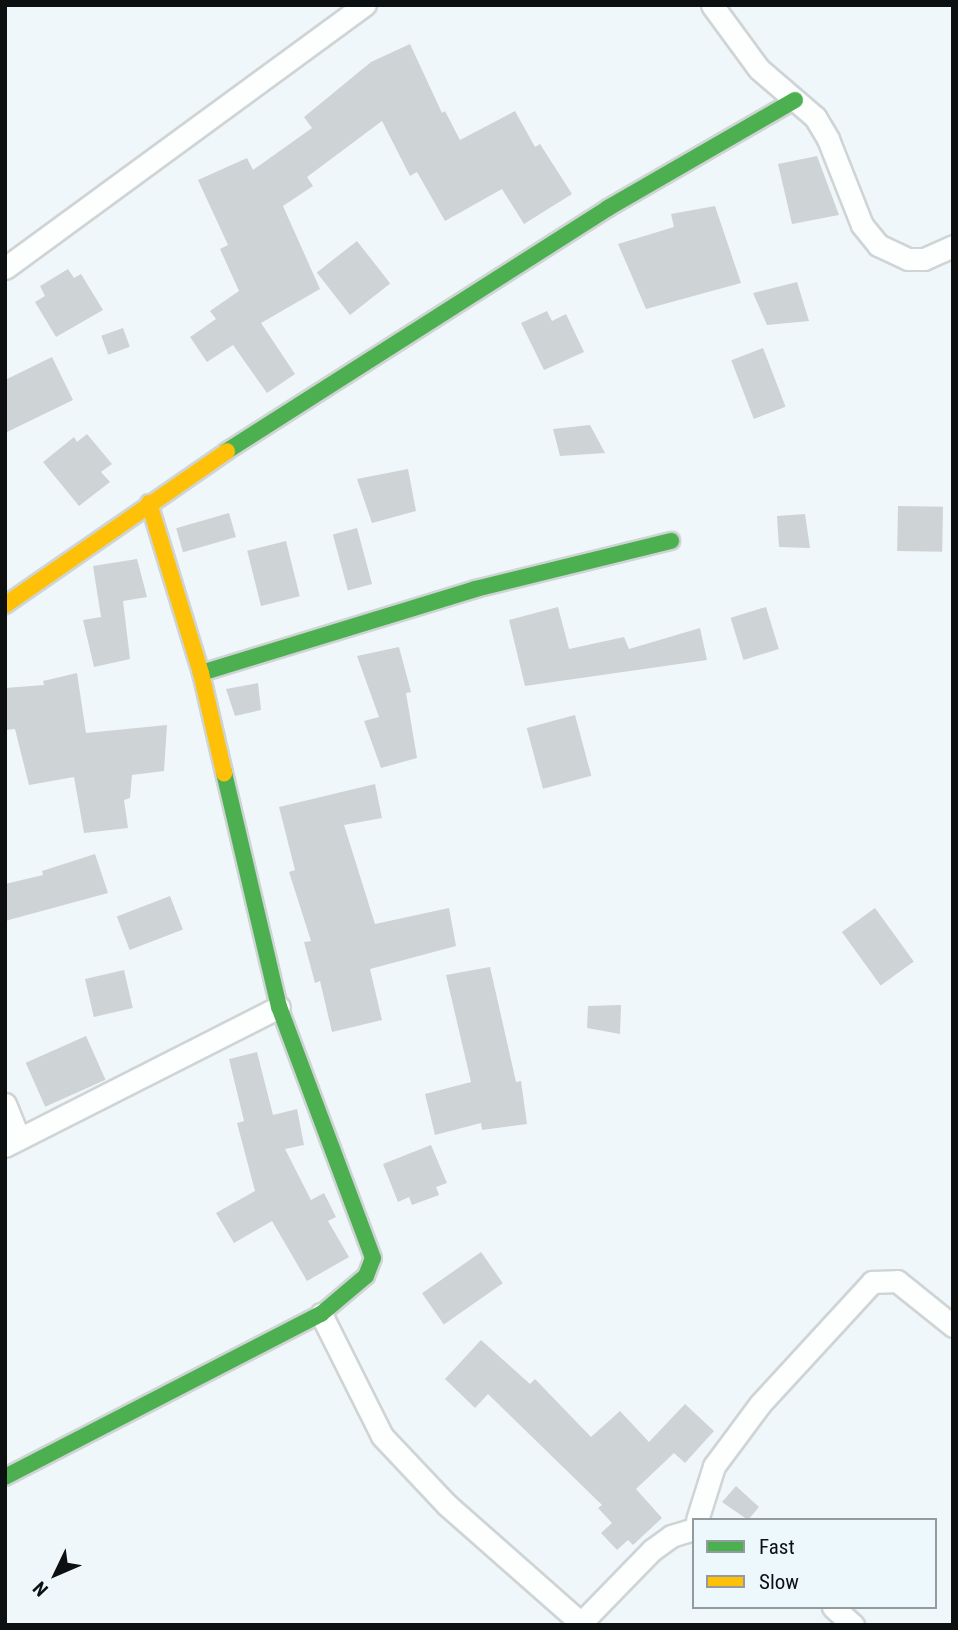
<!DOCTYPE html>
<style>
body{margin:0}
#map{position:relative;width:958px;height:1630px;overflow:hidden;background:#f0f7fa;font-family:"Roboto Condensed",sans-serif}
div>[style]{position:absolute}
.building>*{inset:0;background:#ced3d5;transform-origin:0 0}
.roads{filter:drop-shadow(2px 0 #cfd4d5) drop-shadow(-2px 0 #cfd4d5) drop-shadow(0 2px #cfd4d5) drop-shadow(0 -2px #cfd4d5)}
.street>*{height:21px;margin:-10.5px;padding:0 10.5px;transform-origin:10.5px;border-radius:10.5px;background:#fdfefe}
.fast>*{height:16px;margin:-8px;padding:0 8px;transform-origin:8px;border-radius:8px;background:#4caf50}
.slow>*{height:16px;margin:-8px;padding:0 8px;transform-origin:8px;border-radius:8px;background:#ffc107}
span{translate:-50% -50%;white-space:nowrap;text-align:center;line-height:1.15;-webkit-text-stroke:5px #edf8fd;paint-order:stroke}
.frame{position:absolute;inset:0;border:7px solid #0c1011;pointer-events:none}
.legend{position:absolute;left:692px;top:1518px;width:245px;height:91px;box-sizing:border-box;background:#edf8fd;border:2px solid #939b9f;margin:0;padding:9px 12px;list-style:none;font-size:21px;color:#0c1011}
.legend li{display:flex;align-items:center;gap:14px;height:35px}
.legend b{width:35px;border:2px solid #939b9f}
.north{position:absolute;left:21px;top:1539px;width:70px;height:70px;-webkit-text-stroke:5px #edf8fd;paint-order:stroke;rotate:226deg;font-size:19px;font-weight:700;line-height:28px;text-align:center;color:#0c1011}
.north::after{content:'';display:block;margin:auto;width:24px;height:32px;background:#0c1011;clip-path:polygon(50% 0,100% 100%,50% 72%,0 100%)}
</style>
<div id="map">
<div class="building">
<div style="clip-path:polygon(410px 44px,442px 113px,445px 111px,460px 140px,515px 111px,535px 147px,540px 144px,572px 194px,524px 224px,502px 189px,445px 221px,417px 172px,410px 176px,382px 121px,307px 177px,313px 186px,283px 206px,320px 289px,261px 323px,295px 374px,267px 393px,233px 345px,207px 362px,190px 337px,216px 319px,210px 311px,239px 291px,220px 249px,228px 245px,198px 180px,247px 158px,253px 170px,312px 128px,304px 117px,371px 62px)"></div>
<div style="clip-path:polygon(817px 156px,839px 215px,792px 224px,778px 164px)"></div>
<div style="clip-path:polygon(715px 206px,741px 283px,646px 309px,618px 244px,674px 227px,671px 214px)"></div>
<div style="left:357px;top:241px;width:54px;height:51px;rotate:52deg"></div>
<div style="clip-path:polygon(68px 269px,74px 278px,81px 274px,103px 310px,56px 337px,35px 302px,45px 296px,40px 286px)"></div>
<div style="clip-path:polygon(797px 282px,809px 321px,767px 325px,753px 293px)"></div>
<div style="clip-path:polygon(547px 311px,552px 321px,566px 314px,584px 352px,544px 370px,521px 323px)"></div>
<div style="left:123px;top:328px;width:20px;height:23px;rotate:70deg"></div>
<div style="left:763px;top:348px;width:63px;height:34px;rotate:69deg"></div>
<div style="clip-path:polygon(52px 357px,73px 400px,5px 433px,5px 380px)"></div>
<div style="clip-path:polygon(590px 425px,605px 453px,560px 456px,553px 429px)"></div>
<div style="clip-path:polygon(87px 434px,112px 464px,101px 472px,110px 482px,79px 506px,43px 462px,74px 437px,77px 442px)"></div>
<div style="clip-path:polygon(408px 469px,416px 511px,372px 523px,357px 479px)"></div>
<div style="left:898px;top:506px;width:45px;height:45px;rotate:1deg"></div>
<div style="left:229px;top:513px;width:25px;height:55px;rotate:74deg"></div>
<div style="clip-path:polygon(805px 514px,810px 548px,779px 547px,777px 516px)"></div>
<div style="left:357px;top:528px;width:58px;height:25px;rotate:75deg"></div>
<div style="left:286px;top:541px;width:57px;height:40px;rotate:76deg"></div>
<div style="clip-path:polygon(137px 559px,147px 597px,123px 601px,130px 659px,94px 667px,83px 620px,101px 617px,93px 566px)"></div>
<div style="clip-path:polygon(558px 607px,569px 649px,624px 637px,629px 649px,700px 628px,707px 660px,525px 686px,509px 620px)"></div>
<div style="left:766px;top:607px;width:44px;height:37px;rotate:73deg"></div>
<div style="clip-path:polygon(399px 647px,411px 692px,406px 693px,417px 758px,381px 768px,364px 721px,379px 717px,357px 656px)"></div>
<div style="clip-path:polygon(77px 673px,86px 733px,167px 725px,164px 771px,132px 775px,130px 798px,124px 800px,128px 828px,84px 833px,74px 777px,29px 785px,15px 729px,5px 730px,5px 688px,44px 685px,43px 681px)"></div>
<div style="clip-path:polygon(258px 683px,261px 710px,235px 716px,226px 689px)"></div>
<div style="left:575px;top:715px;width:63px;height:50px;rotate:75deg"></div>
<div style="clip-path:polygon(375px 784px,382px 818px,344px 825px,375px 924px,449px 908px,456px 946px,370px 969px,382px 1020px,332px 1032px,320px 981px,315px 983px,304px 942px,311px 941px,289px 872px,295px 870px,279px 807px)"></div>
<div style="clip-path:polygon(95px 854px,108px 893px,5px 921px,5px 884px,43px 875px,42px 871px)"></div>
<div style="left:170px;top:896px;width:36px;height:57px;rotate:69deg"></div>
<div style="left:875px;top:908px;width:66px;height:41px;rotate:54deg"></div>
<div style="clip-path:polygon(490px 967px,516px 1082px,521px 1081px,527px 1124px,482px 1130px,481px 1123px,435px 1135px,425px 1094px,471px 1082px,446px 975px)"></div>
<div style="left:124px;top:970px;width:39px;height:40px;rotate:77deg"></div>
<div style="clip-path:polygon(621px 1005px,620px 1034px,587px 1028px,588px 1006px)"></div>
<div style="left:86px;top:1036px;width:48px;height:66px;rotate:66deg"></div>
<div style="clip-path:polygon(257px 1052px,273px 1115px,297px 1109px,304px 1145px,285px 1149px,311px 1200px,324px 1193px,336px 1217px,328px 1221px,349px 1257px,307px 1281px,272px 1221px,234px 1243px,216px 1213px,255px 1191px,237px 1123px,244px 1121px,229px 1059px)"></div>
<div style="clip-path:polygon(431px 1145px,447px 1183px,436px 1187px,439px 1195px,412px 1205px,409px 1197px,398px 1202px,383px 1164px)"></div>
<div style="left:481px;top:1252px;width:38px;height:72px;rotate:55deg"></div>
<div style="clip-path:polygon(481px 1340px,530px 1384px,535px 1379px,591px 1437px,620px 1411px,649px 1442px,685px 1404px,714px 1431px,685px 1463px,674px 1453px,636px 1489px,662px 1518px,633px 1545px,628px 1540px,617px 1550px,601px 1533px,612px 1523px,598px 1508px,602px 1505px,488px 1394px,475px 1408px,445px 1379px)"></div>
<div style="clip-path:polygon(736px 1486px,759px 1507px,748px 1520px,722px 1502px)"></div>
</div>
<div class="roads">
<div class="street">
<div style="left:712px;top:5px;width:79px;rotate:53.7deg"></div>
<div style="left:759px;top:69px;width:74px;rotate:40.6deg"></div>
<div style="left:815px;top:117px;width:26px;rotate:59deg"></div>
<div style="left:828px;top:139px;width:92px;rotate:68.4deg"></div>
<div style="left:862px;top:225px;width:26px;rotate:51deg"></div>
<div style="left:878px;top:245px;width:33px;rotate:25deg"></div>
<div style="left:908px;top:259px;width:16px"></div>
<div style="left:924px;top:259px;width:32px;rotate:-24deg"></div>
<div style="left:5px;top:268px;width:446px;rotate:-36.2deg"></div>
<div style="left:5px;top:1104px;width:37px;rotate:68deg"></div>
<div style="left:5px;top:1146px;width:307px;rotate:-26.9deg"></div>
<div style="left:321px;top:1314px;width:136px;rotate:63.4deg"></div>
<div style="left:382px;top:1436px;width:93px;rotate:46.7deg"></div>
<div style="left:446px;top:1504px;width:180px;rotate:41.4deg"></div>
<div style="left:697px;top:1520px;width:57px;rotate:-72.5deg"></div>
<div style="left:714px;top:1466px;width:77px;rotate:-53.4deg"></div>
<div style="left:760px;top:1404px;width:166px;rotate:-47.4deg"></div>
<div style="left:872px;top:1282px;width:25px;rotate:-2deg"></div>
<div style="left:897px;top:1281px;width:72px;rotate:38.8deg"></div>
<div style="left:833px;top:1607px;width:27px;rotate:42deg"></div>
<div style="left:579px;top:1625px;width:105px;rotate:-45.8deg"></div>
<div style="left:652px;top:1550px;width:24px;rotate:-36deg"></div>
<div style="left:671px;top:1536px;width:24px;rotate:-17deg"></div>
</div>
<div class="fast">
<div style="left:227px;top:451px;width:452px;rotate:-32.5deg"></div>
<div style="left:608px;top:208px;width:216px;rotate:-30deg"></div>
<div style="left:201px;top:673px;width:287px;rotate:-17deg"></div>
<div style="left:475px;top:589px;width:202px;rotate:-13.8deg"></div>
<div style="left:5px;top:1477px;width:356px;rotate:-27.3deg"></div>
<div style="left:321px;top:1314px;width:59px;rotate:-40.2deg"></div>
<div style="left:366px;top:1276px;width:19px;rotate:-69deg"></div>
<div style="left:373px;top:1258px;width:268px;rotate:-110.5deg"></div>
<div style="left:279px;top:1007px;width:240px;rotate:-103.2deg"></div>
</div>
<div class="slow">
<div style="left:149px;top:503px;width:178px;rotate:73deg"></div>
<div style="left:201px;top:673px;width:103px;rotate:77deg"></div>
<div style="left:5px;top:605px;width:270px;rotate:-34.7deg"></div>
</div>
</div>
<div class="frame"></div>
<ul class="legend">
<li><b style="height:9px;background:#4caf50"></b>Fast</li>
<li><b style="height:9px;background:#ffc107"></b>Slow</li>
</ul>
<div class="north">N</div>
</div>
